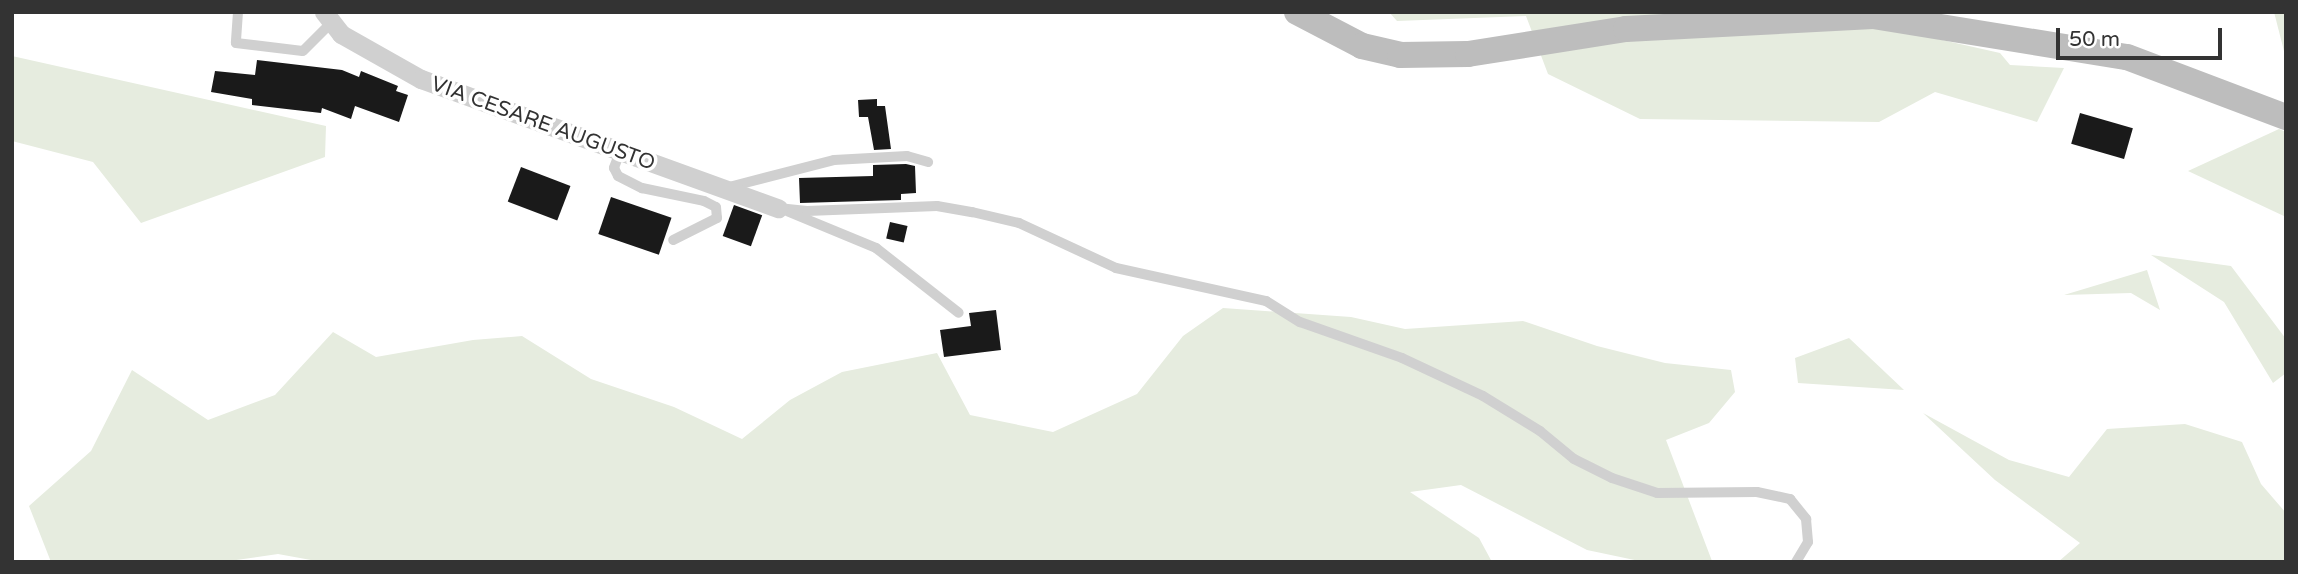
<!DOCTYPE html>
<style>
body{margin:0}
#map{position:relative;width:2298px;height:574px;overflow:hidden;background:#fff;font-family:"Varela Round",sans-serif}
div>[style]{position:absolute}
.green>*{inset:0;background:#e6ecdf}
.building>*{inset:0;background:#1a1a1a;transform-origin:0 0}
.lane>*{height:10px;margin:-5px;padding:0 5px;transform-origin:5px;border-radius:5px;background:#d0d0d0}
.street>*{height:19px;margin:-9.5px;padding:0 9.5px;transform-origin:9.5px;border-radius:9.5px;background:#d0d0d0}
.secondary>*{height:26px;margin:-13px;padding:0 13px;transform-origin:13px;border-radius:13px;background:#bdbdbd}
span{translate:-50% -50%;white-space:nowrap;text-align:center;line-height:1.15;-webkit-text-stroke:7px #fff;paint-order:stroke}
.street-label{font-size:21px;color:#333}
.frame{position:absolute;inset:0;border:14px solid #333;pointer-events:none}
.scale{position:absolute;left:2056px;top:28px;width:166px;height:32px;box-sizing:border-box;border:4px solid #333;border-top:0;padding-left:9px;font-size:21px;line-height:24px;white-space:nowrap;color:#333;-webkit-text-stroke:5px #fff;paint-order:stroke}
</style>
<div id="map">
<div class="green">
<div style="clip-path:polygon(1389px 12px,1900px 12px,1920px 35px,2000px 53px,2010px 65px,2064px 68px,2037px 122px,1935px 92px,1879px 122px,1640px 119px,1548px 74px,1526px 16px,1397px 21px)"></div>
<div style="clip-path:polygon(2274px 12px,2286px 12px,2286px 59px)"></div>
<div style="clip-path:polygon(12px 56px,326px 126px,325px 157px,141px 223px,93px 162px,12px 141px)"></div>
<div style="clip-path:polygon(2279px 129px,2286px 132px,2286px 217px,2188px 171px)"></div>
<div style="clip-path:polygon(2151px 255px,2231px 266px,2286px 339px,2286px 373px,2273px 383px,2224px 302px)"></div>
<div style="clip-path:polygon(2147px 270px,2160px 310px,2131px 293px,2064px 295px)"></div>
<div style="clip-path:polygon(1223px 308px,1351px 317px,1405px 329px,1523px 321px,1597px 346px,1665px 363px,1731px 370px,1735px 392px,1709px 423px,1666px 440px,1712px 561px,1644px 562px,1587px 550px,1461px 485px,1410px 492px,1479px 538px,1492px 562px,322px 562px,278px 554px,222px 562px,51px 562px,29px 506px,91px 451px,132px 370px,208px 420px,275px 395px,333px 332px,376px 357px,473px 340px,522px 336px,591px 379px,674px 407px,742px 439px,790px 400px,842px 372px,937px 353px,970px 415px,1053px 432px,1137px 394px,1183px 336px)"></div>
<div style="clip-path:polygon(1849px 338px,1904px 390px,1798px 383px,1795px 358px)"></div>
<div style="clip-path:polygon(1923px 413px,2009px 460px,2069px 477px,2107px 429px,2185px 424px,2242px 442px,2261px 484px,2286px 513px,2286px 562px,2058px 562px,2080px 543px,1995px 480px)"></div>
</div>
<div class="building">
<div style="clip-path:polygon(257px 60px,342px 70px,359px 77px,361px 71px,398px 86px,396px 91px,408px 95px,399px 122px,355px 106px,351px 119px,322px 108px,321px 113px,252px 105px,252px 99px,211px 92px,215px 71px,255px 75px)"></div>
<div style="clip-path:polygon(877px 99px,877px 106px,885px 106px,891px 149px,874px 150px,868px 117px,859px 117px,858px 100px)"></div>
<div style="left:2080px;top:113px;width:55px;height:32px;rotate:16deg"></div>
<div style="clip-path:polygon(906px 164px,915px 166px,916px 193px,901px 194px,901px 200px,800px 203px,799px 178px,873px 176px,873px 165px)"></div>
<div style="left:521px;top:167px;width:53px;height:37px;rotate:21deg"></div>
<div style="left:611px;top:197px;width:64px;height:39px;rotate:19deg"></div>
<div style="left:734px;top:205px;width:30px;height:33px;rotate:20deg"></div>
<div style="left:890px;top:222px;width:18px;height:17px;rotate:13deg"></div>
<div style="clip-path:polygon(996px 310px,1001px 350px,944px 357px,940px 330px,971px 326px,969px 313px)"></div>
</div>
<div class="lane">
<div style="left:238px;top:12px;width:31px;rotate:94deg"></div>
<div style="left:236px;top:43px;width:67px;rotate:6.8deg"></div>
<div style="left:303px;top:51px;width:41px;rotate:-45deg"></div>
<div style="left:620px;top:152px;width:17px;rotate:111deg"></div>
<div style="left:614px;top:168px;width:9px;rotate:63deg"></div>
<div style="left:618px;top:176px;width:27px;rotate:27deg"></div>
<div style="left:642px;top:188px;width:63px;rotate:11.8deg"></div>
<div style="left:704px;top:201px;width:13px;rotate:27deg"></div>
<div style="left:716px;top:207px;width:11px;rotate:85deg"></div>
<div style="left:717px;top:218px;width:49px;rotate:153.4deg"></div>
<div style="left:729px;top:187px;width:108px;rotate:-14.4deg"></div>
<div style="left:834px;top:160px;width:73px;rotate:-3.1deg"></div>
<div style="left:907px;top:156px;width:22px;rotate:16deg"></div>
<div style="left:778px;top:208px;width:29px;rotate:6deg"></div>
<div style="left:807px;top:211px;width:130px;rotate:-2.2deg"></div>
<div style="left:937px;top:206px;width:36px;rotate:10deg"></div>
<div style="left:972px;top:212px;width:48px;rotate:13.2deg"></div>
<div style="left:1019px;top:223px;width:107px;rotate:24.9deg"></div>
<div style="left:1116px;top:268px;width:154px;rotate:12.4deg"></div>
<div style="left:1266px;top:301px;width:40px;rotate:32deg"></div>
<div style="left:1300px;top:322px;width:108px;rotate:19.4deg"></div>
<div style="left:1402px;top:358px;width:89px;rotate:25.1deg"></div>
<div style="left:1483px;top:396px;width:67px;rotate:31.6deg"></div>
<div style="left:1540px;top:431px;width:44px;rotate:39.5deg"></div>
<div style="left:1574px;top:459px;width:42px;rotate:26.6deg"></div>
<div style="left:1612px;top:478px;width:47px;rotate:18.4deg"></div>
<div style="left:1657px;top:493px;width:100px;rotate:-0.6deg"></div>
<div style="left:1757px;top:492px;width:34px;rotate:12deg"></div>
<div style="left:1790px;top:499px;width:26px;rotate:51deg"></div>
<div style="left:1806px;top:519px;width:23px;rotate:85deg"></div>
<div style="left:1808px;top:542px;width:23px;rotate:121deg"></div>
<div style="left:789px;top:212px;width:94px;rotate:22.5deg"></div>
<div style="left:876px;top:248px;width:105px;rotate:38.1deg"></div>
</div>
<div class="street">
<div style="left:324px;top:12px;width:28px;rotate:52deg"></div>
<div style="left:341px;top:34px;width:92px;rotate:29.4deg"></div>
<div style="left:421px;top:79px;width:380px;rotate:19.9deg"></div>
</div>
<div class="secondary">
<div style="left:1297px;top:12px;width:73px;rotate:27.6deg"></div>
<div style="left:1362px;top:46px;width:39px;rotate:13deg"></div>
<div style="left:1400px;top:55px;width:68px;rotate:-0.8deg"></div>
<div style="left:1468px;top:54px;width:160px;rotate:-9deg"></div>
<div style="left:1626px;top:29px;width:247px;rotate:-3deg"></div>
<div style="left:1873px;top:16px;width:257px;rotate:9.2deg"></div>
<div style="left:2127px;top:57px;width:170px;rotate:20.7deg"></div>
</div>
<div class="street-label">
<span style="left:543px;top:124px;rotate:20deg">VIA CESARE AUGUSTO</span>
</div>
<div class="frame"></div>
<div class="scale">50 m</div>
</div>
